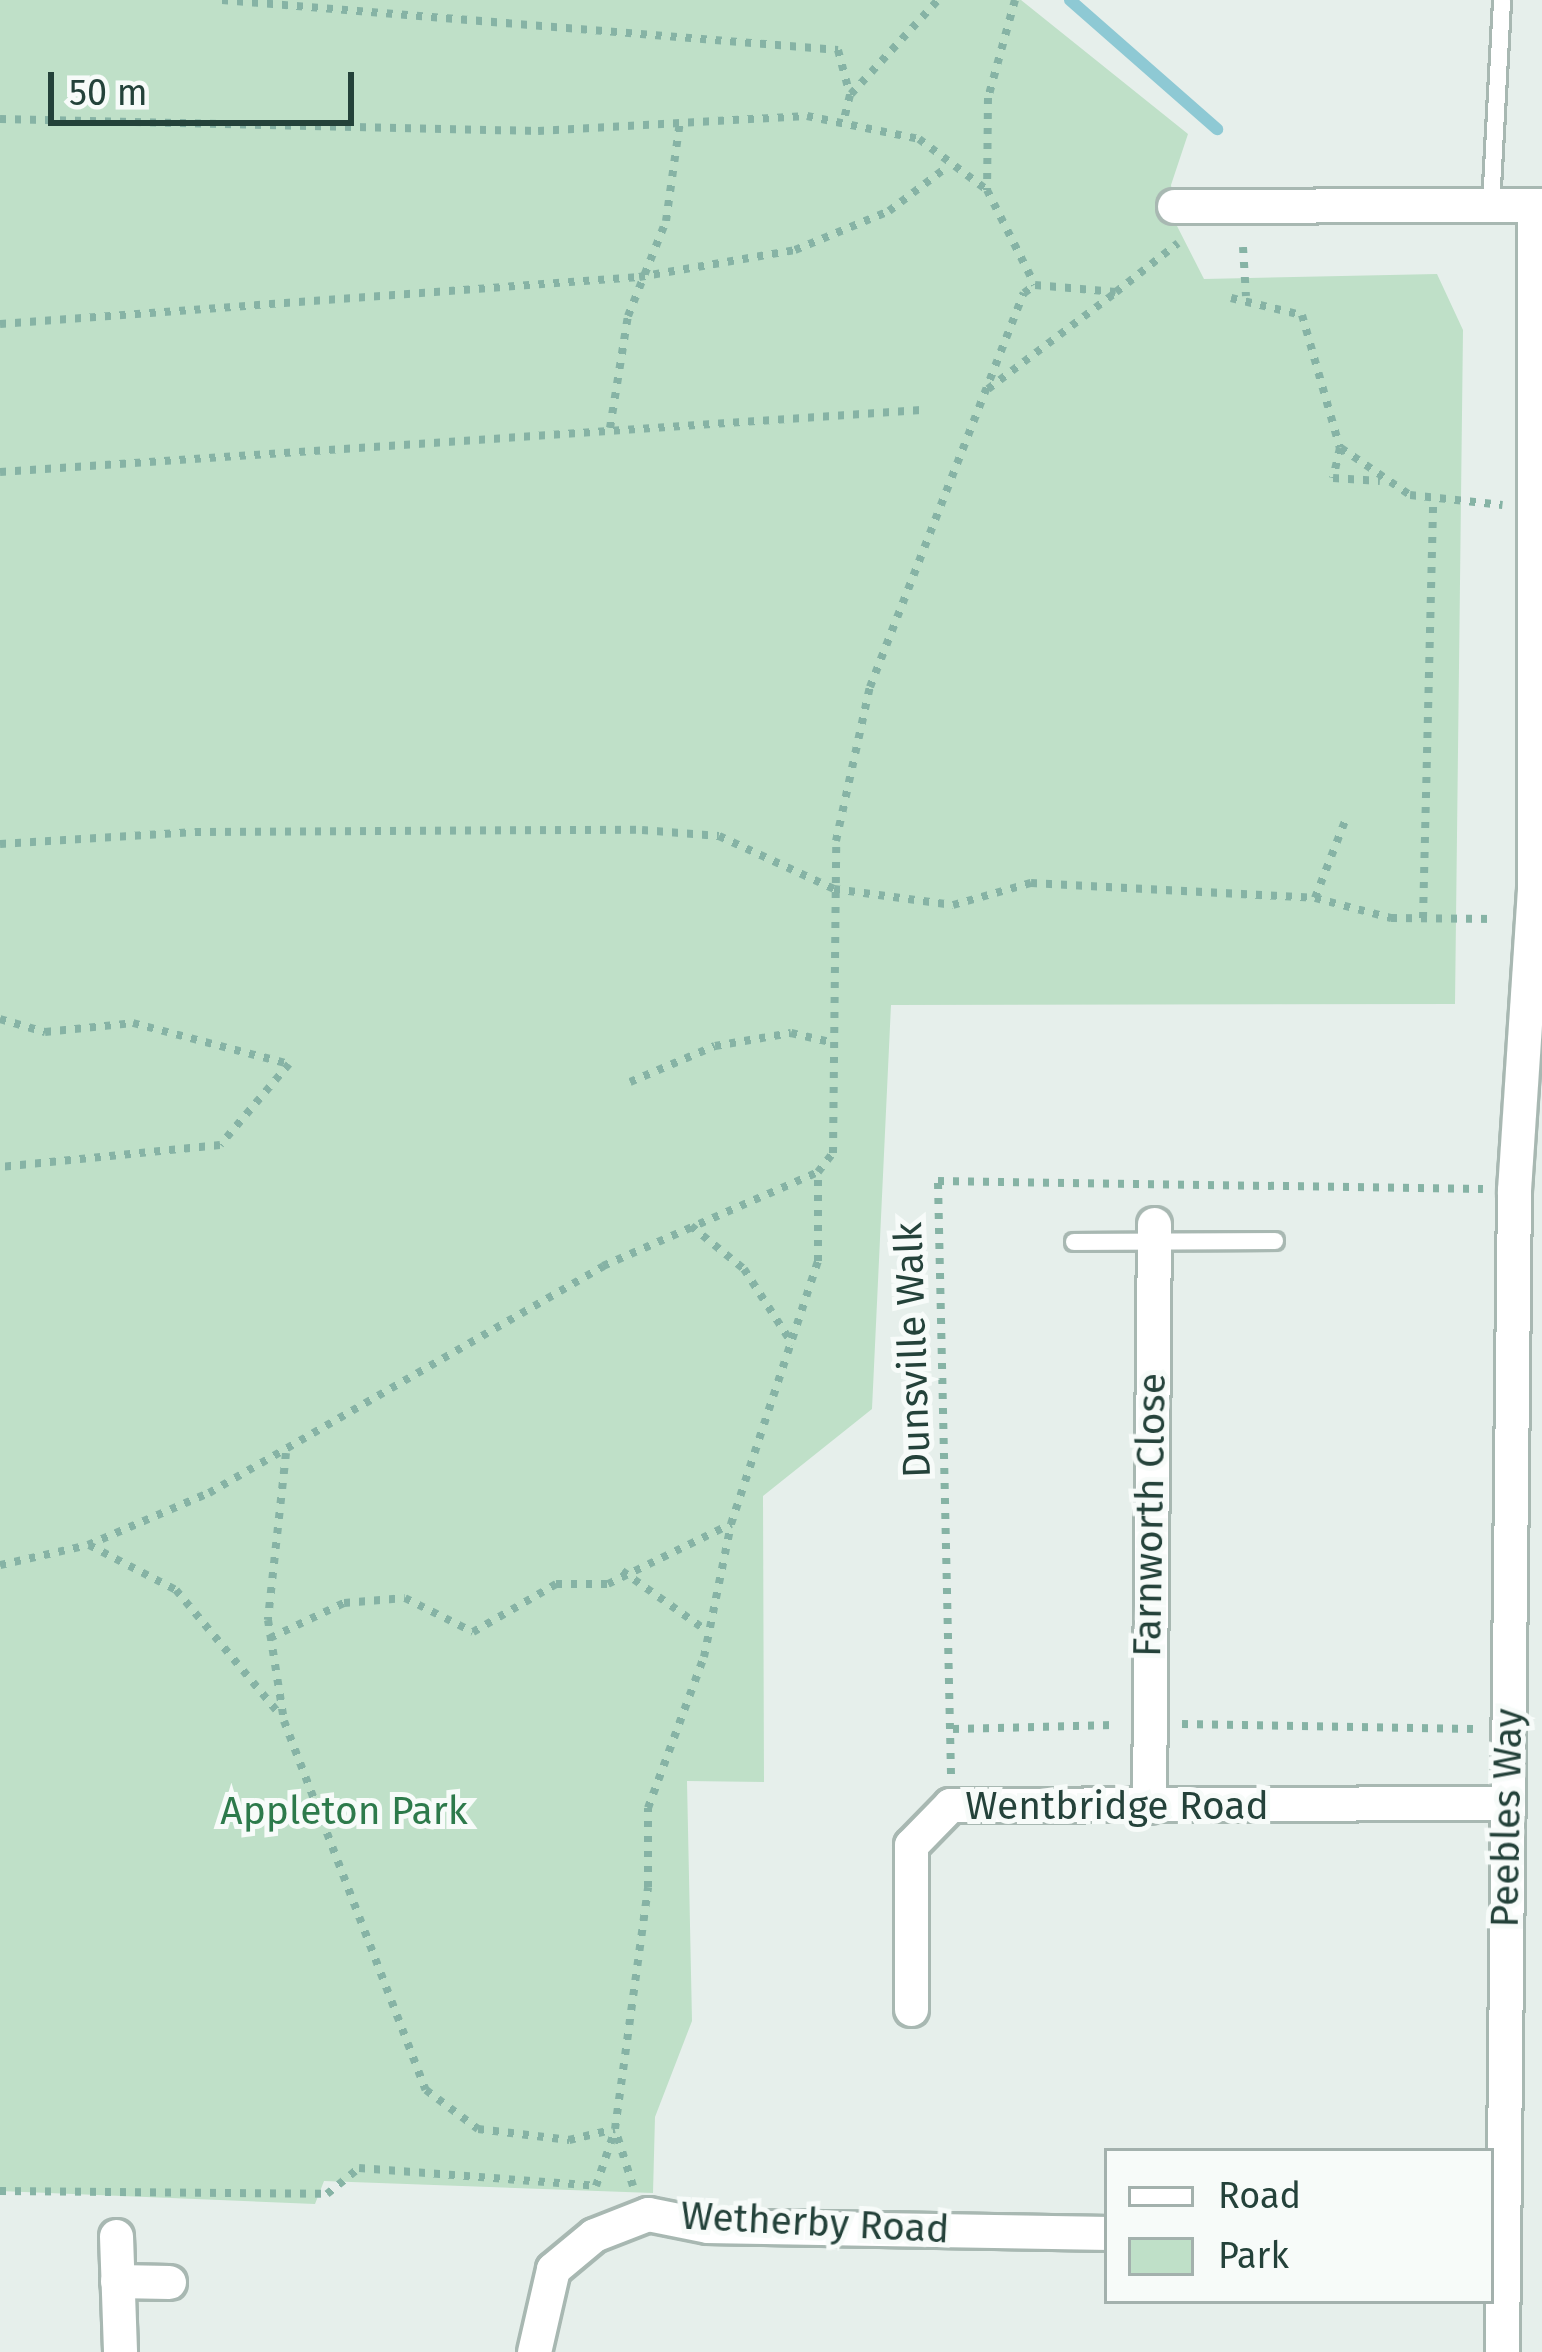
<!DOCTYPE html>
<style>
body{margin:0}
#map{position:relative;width:1542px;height:2352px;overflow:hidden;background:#e6efeb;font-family:"Fira Sans",sans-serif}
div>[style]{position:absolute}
.green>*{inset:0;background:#bfe0c8}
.stream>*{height:12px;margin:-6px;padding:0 6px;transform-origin:6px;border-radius:6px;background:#8ec9d4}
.path>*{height:8px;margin-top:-4px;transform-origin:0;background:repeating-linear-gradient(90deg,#86b3a5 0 6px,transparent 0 15px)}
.roads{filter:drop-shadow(3px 0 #a8b8b2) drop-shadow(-3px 0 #a8b8b2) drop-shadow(0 3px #a8b8b2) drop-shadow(0 -3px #a8b8b2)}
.lane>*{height:16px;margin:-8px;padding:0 8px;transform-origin:8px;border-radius:8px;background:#fff}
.street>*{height:33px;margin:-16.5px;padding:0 16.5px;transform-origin:16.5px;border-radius:16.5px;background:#fff}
span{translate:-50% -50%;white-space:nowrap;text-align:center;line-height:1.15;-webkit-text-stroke:10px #f7fbf9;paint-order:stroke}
.street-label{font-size:39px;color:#24423a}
.park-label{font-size:39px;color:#2d7a4b}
.legend{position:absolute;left:1104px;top:2148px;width:390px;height:156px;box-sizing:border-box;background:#f7fbf9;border:3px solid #a3b1ad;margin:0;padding:15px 21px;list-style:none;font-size:36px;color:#24423a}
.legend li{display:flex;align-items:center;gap:24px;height:60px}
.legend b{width:60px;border:3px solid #a3b1ad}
.scale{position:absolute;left:48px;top:72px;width:306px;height:54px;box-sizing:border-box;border:6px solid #24423a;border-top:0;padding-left:15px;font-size:36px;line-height:42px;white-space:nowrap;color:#24423a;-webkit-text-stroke:9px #f7fbf9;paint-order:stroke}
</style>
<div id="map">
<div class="green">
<div style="clip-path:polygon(0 0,1021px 0,1188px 134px,1171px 185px,1177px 226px,1204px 279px,1437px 274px,1463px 330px,1455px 1004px,891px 1005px,872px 1409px,763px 1496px,764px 1782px,687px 1781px,692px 2021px,655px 2117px,653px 2193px,324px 2181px,315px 2204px,0 2191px)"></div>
</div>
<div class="stream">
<div style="left:1070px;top:0;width:196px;rotate:41.3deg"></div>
</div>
<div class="path">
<div style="left:222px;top:0;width:618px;rotate:4.64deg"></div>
<div style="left:838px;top:50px;width:47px;rotate:75.1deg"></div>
<div style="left:850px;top:95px;width:29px;rotate:104deg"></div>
<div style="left:1015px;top:0;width:102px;rotate:105.4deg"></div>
<div style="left:988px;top:98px;width:92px;rotate:90.6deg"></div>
<div style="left:987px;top:190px;width:106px;rotate:63.2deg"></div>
<div style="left:851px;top:94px;width:128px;rotate:-47.2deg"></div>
<div style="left:0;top:119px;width:538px;rotate:1.28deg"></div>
<div style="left:538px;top:131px;width:269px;rotate:-3.2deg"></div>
<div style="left:807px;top:116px;width:114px;rotate:11.6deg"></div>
<div style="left:919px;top:139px;width:85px;rotate:36.9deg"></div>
<div style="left:1243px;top:247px;width:49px;rotate:86.5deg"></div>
<div style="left:1231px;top:298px;width:73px;rotate:13.5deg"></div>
<div style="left:1302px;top:315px;width:138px;rotate:74.1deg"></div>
<div style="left:1340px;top:448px;width:31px;rotate:103deg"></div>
<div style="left:1333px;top:478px;width:47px;rotate:3.7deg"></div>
<div style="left:0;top:324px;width:641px;rotate:-4.21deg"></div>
<div style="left:639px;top:277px;width:158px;rotate:-9.8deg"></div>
<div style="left:795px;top:250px;width:102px;rotate:-22.5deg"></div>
<div style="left:889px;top:211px;width:73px;rotate:-37.2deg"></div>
<div style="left:988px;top:389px;width:159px;rotate:-37.1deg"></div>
<div style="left:610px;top:428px;width:113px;rotate:-80.9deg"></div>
<div style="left:628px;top:316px;width:102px;rotate:-68.2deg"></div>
<div style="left:666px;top:221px;width:100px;rotate:-82deg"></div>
<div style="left:1341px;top:448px;width:83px;rotate:34.3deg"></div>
<div style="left:1410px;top:495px;width:93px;rotate:6.2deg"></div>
<div style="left:0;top:472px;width:923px;rotate:-3.85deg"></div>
<div style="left:0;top:844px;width:195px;rotate:-3.5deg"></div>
<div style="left:195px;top:832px;width:447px;rotate:-0.3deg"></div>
<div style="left:642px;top:830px;width:77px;rotate:4.5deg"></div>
<div style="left:719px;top:836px;width:127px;rotate:24.7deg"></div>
<div style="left:834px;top:889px;width:120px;rotate:7.7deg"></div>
<div style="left:953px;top:905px;width:81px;rotate:-15.8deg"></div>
<div style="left:1031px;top:883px;width:284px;rotate:3deg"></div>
<div style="left:1315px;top:898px;width:83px;rotate:-68.7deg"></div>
<div style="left:1315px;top:898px;width:79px;rotate:14.7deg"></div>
<div style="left:1391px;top:918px;width:105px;rotate:0.5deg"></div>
<div style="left:1423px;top:918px;width:419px;rotate:-88.6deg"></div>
<div style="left:0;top:1019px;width:47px;rotate:16.1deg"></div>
<div style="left:45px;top:1032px;width:88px;rotate:-5.8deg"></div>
<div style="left:133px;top:1023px;width:161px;rotate:14.7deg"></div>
<div style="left:289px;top:1064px;width:106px;rotate:130.4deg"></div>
<div style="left:220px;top:1145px;width:221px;rotate:174.3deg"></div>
<div style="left:630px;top:1082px;width:92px;rotate:-23deg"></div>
<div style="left:715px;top:1046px;width:77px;rotate:-9.7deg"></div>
<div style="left:791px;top:1033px;width:44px;rotate:13.1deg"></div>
<div style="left:691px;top:1226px;width:68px;rotate:39.1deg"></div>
<div style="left:744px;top:1269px;width:90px;rotate:57.2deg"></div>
<div style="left:286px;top:1453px;width:168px;rotate:96.2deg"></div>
<div style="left:268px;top:1620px;width:102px;rotate:81deg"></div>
<div style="left:284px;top:1721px;width:395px;rotate:69deg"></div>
<div style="left:426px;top:2090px;width:65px;rotate:36.9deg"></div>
<div style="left:478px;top:2129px;width:92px;rotate:6.9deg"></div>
<div style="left:569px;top:2140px;width:47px;rotate:-13.4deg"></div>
<div style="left:89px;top:1545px;width:98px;rotate:27.3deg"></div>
<div style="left:176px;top:1590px;width:163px;rotate:50.2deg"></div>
<div style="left:0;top:1565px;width:90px;rotate:-12.8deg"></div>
<div style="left:88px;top:1545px;width:132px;rotate:-23.3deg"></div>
<div style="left:209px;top:1493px;width:455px;rotate:-29.9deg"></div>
<div style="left:603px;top:1266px;width:235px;rotate:-23.6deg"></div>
<div style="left:622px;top:1571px;width:104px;rotate:35.2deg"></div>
<div style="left:270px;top:1638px;width:82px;rotate:-25.3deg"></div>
<div style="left:344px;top:1603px;width:61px;rotate:-4.7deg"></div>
<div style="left:405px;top:1598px;width:76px;rotate:26.6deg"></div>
<div style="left:473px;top:1632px;width:96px;rotate:-30deg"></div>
<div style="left:556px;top:1584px;width:52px"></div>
<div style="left:608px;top:1584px;width:137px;rotate:-26deg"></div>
<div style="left:1182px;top:1724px;width:291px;rotate:1deg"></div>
<div style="left:953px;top:1729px;width:160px;rotate:-1.4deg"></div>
<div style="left:951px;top:1774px;width:593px;rotate:-91.26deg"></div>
<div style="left:938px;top:1181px;width:545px;rotate:0.84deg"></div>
<div style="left:633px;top:2186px;width:60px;rotate:-107.5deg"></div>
<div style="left:615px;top:2129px;width:244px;rotate:-82.2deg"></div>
<div style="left:648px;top:1887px;width:79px;rotate:-90deg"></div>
<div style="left:648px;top:1808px;width:161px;rotate:-69.7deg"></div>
<div style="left:704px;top:1657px;width:136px;rotate:-78.5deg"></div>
<div style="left:731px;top:1524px;width:277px;rotate:-71.7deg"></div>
<div style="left:818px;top:1261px;width:89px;rotate:-90deg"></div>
<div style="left:818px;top:1172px;width:24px;rotate:-52deg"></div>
<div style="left:833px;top:1153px;width:312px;rotate:-89.4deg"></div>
<div style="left:836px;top:841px;width:158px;rotate:-77.6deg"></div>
<div style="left:870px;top:687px;width:423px;rotate:-68.7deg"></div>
<div style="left:1024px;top:293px;width:14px;rotate:-36deg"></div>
<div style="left:1035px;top:285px;width:81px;rotate:4.9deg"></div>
<div style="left:1116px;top:292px;width:79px;rotate:-38.3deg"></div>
<div style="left:0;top:2191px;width:327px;rotate:0.5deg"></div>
<div style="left:327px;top:2194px;width:41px;rotate:-39.1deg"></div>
<div style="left:359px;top:2168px;width:238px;rotate:4.3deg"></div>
<div style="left:596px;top:2186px;width:59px;rotate:-71.3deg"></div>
</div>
<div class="roads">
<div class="lane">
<div style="left:1491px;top:205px;width:205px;rotate:-86.9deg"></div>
<div style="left:1074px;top:1242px;width:201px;rotate:-0.3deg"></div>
</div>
<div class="street">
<div style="left:1174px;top:206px;width:368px;rotate:-0.2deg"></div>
<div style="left:1149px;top:1806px;width:582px;rotate:-89.51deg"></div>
<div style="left:911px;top:2009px;width:164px;rotate:-90deg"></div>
<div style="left:911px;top:1845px;width:56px;rotate:-45.7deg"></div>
<div style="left:950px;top:1805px;width:557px;rotate:-0.21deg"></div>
<div style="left:116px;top:2236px;width:116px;rotate:88deg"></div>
<div style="left:117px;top:2281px;width:52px;rotate:1.1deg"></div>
<div style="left:534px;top:2352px;width:85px;rotate:-77.1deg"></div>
<div style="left:553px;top:2269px;width:53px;rotate:-39.7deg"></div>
<div style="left:594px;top:2235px;width:58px;rotate:-21.3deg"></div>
<div style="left:648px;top:2214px;width:61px;rotate:11.3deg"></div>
<div style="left:708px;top:2226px;width:399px;rotate:1deg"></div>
<div style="left:1502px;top:2352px;width:1162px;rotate:-89.41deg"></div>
<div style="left:1514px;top:1190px;width:300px;rotate:-86.2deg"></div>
<div style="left:1534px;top:891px;width:686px;rotate:-90deg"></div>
</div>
</div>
<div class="street-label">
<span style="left:913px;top:1350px;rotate:-92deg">Dunsville Walk</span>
<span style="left:1150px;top:1515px;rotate:-89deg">Farnworth Close</span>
<span style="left:1117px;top:1806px">Wentbridge Road</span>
<span style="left:1507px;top:1818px;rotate:-89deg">Peebles Way</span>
<span style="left:815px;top:2223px;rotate:3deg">Wetherby Road</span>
</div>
<div class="park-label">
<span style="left:344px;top:1811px">Appleton Park</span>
</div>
<ul class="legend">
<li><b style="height:15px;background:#fff"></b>Road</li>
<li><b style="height:33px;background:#bfe0c8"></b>Park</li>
</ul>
<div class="scale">50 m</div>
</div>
